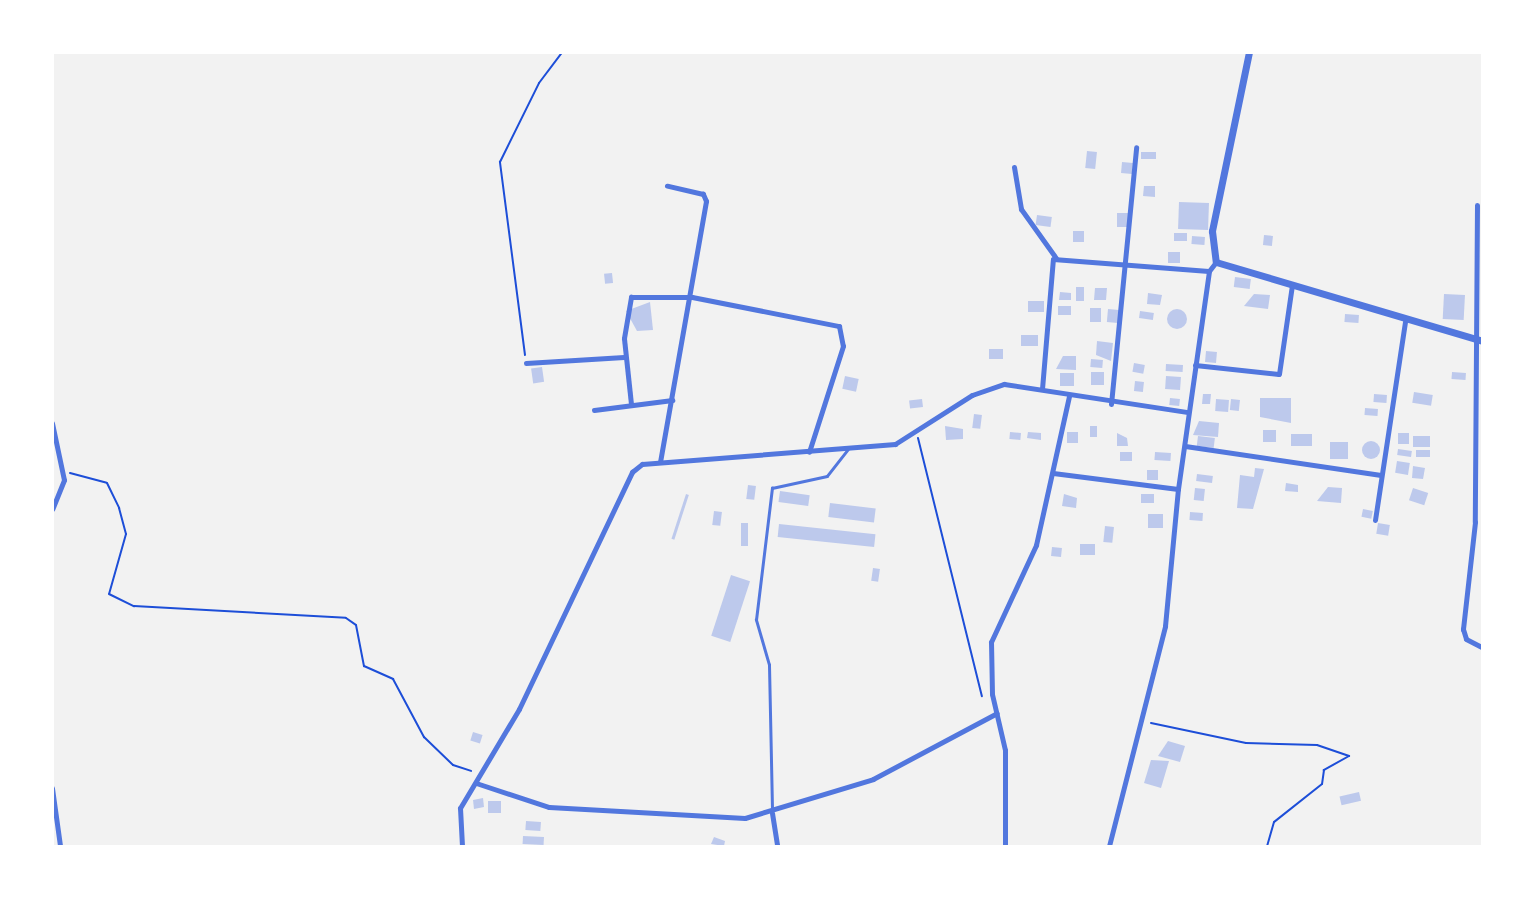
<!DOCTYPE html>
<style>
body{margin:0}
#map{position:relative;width:1535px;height:899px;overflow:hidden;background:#f2f2f2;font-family:"Titillium Web",sans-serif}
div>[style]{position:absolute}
.building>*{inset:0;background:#bdc9ec;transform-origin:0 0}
.round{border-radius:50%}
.path>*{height:2px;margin:-1px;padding:0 1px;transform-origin:1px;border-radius:1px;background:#1d4ed8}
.service>*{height:2.5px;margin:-1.25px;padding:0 1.25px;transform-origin:1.25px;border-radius:1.25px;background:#5277de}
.minor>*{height:5px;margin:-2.5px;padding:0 2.5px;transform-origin:2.5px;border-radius:2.5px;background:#5277de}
.tertiary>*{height:7px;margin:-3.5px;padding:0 3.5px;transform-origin:3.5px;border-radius:3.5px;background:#5277de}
span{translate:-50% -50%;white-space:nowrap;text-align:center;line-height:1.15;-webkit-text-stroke:6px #fff;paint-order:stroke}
.frame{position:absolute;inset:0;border:54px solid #fff;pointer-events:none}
</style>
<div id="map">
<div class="building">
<div style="left:1087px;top:151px;width:10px;height:17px;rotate:6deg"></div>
<div style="left:1141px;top:152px;width:15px;height:7px"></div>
<div style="left:1122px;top:162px;width:11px;height:11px;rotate:5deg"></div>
<div style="clip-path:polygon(1144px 186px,1155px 186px,1155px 197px,1143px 196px)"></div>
<div style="left:1179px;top:202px;width:30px;height:27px;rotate:2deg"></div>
<div style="left:1117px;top:213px;width:12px;height:14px"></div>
<div style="left:1037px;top:215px;width:15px;height:10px;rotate:8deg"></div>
<div style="left:1073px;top:231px;width:11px;height:11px"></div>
<div style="left:1174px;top:233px;width:13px;height:8px"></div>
<div style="left:1264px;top:235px;width:9px;height:10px;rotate:6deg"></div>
<div style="left:1192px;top:236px;width:13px;height:8px;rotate:4deg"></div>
<div style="left:1168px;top:252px;width:12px;height:11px"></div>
<div style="left:612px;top:273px;width:10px;height:8px;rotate:84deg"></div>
<div style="left:1235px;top:277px;width:16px;height:10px;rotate:7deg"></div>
<div style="left:1076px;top:287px;width:8px;height:14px"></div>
<div style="clip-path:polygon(1095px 288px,1107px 288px,1106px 300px,1094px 300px)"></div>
<div style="clip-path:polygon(1060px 292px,1071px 293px,1071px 300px,1059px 300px)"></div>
<div style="clip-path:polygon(1148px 293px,1162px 295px,1160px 305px,1147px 304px)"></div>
<div style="clip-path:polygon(1254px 294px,1270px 295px,1268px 309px,1244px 306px)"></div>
<div style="left:1444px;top:294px;width:21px;height:25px;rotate:3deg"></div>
<div style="left:1028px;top:301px;width:16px;height:11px"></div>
<div style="clip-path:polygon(650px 302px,653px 330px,637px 331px,626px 311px)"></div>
<div style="left:1058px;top:306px;width:13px;height:9px"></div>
<div style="left:1090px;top:308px;width:11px;height:14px"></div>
<div style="left:1108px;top:309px;width:11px;height:13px;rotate:5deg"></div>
<div class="round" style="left:1167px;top:309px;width:20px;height:20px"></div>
<div style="left:1140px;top:311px;width:14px;height:7px;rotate:8deg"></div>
<div style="left:1345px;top:314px;width:14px;height:8px;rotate:4deg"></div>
<div style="left:1021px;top:335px;width:17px;height:11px"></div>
<div style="clip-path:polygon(1097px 341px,1113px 343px,1111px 361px,1096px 355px)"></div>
<div style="left:1003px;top:349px;width:10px;height:14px;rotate:90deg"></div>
<div style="left:1206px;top:351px;width:11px;height:11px;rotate:5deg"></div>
<div style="clip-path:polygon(1063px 356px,1076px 356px,1076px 370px,1056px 369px)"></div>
<div style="left:1091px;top:359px;width:12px;height:8px;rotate:5deg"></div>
<div style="left:1134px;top:363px;width:11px;height:9px;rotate:10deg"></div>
<div style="left:1166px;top:364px;width:17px;height:7px;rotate:3deg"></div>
<div style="left:542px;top:367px;width:15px;height:11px;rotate:82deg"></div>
<div style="left:1091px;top:372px;width:13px;height:13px"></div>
<div style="left:1452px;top:372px;width:14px;height:7px;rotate:4deg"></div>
<div style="left:1060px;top:373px;width:14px;height:13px"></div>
<div style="left:845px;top:376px;width:14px;height:13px;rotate:12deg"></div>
<div style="left:1166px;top:376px;width:15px;height:13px;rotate:4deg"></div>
<div style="left:1135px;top:381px;width:9px;height:10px;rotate:6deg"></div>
<div style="left:1414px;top:392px;width:19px;height:11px;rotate:9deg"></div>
<div style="clip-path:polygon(1203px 394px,1211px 394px,1210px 404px,1202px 404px)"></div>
<div style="left:1374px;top:394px;width:13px;height:8px;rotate:4deg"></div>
<div style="left:1170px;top:398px;width:10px;height:7px;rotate:6deg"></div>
<div style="clip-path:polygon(1260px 398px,1291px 398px,1291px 423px,1260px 417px)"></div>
<div style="left:922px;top:399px;width:8px;height:13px;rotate:83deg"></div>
<div style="left:1216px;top:399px;width:13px;height:12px;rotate:4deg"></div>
<div style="left:1231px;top:399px;width:9px;height:11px;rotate:6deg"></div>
<div style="left:1365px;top:408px;width:13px;height:7px;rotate:4deg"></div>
<div style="left:974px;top:414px;width:8px;height:14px;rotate:7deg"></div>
<div style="clip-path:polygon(1199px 421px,1219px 423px,1218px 437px,1193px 435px)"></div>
<div style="clip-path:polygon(945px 426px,963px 429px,963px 439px,946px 440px)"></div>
<div style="left:1090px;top:426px;width:7px;height:11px"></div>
<div style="left:1263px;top:430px;width:13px;height:12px"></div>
<div style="left:1010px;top:432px;width:11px;height:7px;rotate:5deg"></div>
<div style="clip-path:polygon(1028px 432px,1041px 433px,1041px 440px,1027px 438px)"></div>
<div style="left:1067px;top:432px;width:11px;height:11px"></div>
<div style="clip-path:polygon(1117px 433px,1127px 438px,1128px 446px,1117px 446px)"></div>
<div style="left:1398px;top:433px;width:11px;height:11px"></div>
<div style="left:1291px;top:434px;width:21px;height:12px"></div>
<div style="left:1198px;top:436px;width:17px;height:10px;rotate:7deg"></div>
<div style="left:1413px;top:436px;width:17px;height:11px"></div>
<div class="round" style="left:1362px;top:441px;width:18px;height:18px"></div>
<div style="left:1330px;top:442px;width:18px;height:17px"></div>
<div style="left:1398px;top:449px;width:14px;height:6px;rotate:8deg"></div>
<div style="left:1416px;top:450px;width:14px;height:7px"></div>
<div style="left:1120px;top:452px;width:12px;height:9px"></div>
<div style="left:1155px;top:452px;width:16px;height:8px;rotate:4deg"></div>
<div style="left:1397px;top:461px;width:13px;height:12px;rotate:9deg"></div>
<div style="clip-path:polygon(1413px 466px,1425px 468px,1423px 479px,1412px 478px)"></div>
<div style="clip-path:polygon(1255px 468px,1264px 469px,1253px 509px,1237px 508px,1240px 475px,1254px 477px)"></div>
<div style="left:1147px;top:470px;width:11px;height:10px"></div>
<div style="left:1197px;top:474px;width:16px;height:7px;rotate:7deg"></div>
<div style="clip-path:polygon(1286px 483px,1298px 485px,1298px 492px,1285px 491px)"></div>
<div style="left:748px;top:485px;width:8px;height:14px;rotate:7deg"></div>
<div style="clip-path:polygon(1328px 487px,1342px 488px,1341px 503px,1317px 501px)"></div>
<div style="left:1195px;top:488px;width:10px;height:12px;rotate:6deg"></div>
<div style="left:1413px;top:488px;width:16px;height:13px;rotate:18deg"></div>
<div style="left:780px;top:491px;width:30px;height:11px;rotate:8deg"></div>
<div style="left:686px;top:494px;width:3px;height:47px;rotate:18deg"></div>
<div style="clip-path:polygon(1064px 494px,1077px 498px,1076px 508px,1062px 506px)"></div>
<div style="left:1141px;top:494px;width:13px;height:9px"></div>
<div style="left:830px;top:503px;width:46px;height:14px;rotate:7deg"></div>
<div style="left:1363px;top:509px;width:10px;height:8px;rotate:11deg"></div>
<div style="left:714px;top:511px;width:8px;height:14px;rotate:7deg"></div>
<div style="left:1190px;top:512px;width:13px;height:8px;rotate:4deg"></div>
<div style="left:1148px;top:514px;width:15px;height:14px"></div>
<div style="left:741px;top:523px;width:7px;height:23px"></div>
<div style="left:1378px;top:523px;width:12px;height:11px;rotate:9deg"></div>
<div style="left:779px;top:524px;width:97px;height:13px;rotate:6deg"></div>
<div style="left:1105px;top:526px;width:9px;height:16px;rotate:6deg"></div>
<div style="left:1080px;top:544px;width:15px;height:11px"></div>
<div style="left:1052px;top:547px;width:10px;height:9px;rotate:6deg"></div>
<div style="left:873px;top:568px;width:7px;height:13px;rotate:8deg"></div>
<div style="left:731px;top:575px;width:20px;height:64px;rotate:18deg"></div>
<div style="left:473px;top:732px;width:10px;height:9px;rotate:17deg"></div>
<div style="clip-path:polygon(1168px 741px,1185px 746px,1180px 762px,1158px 756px)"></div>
<div style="clip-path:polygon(1151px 760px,1169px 761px,1161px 788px,1144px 783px)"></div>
<div style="left:1359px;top:792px;width:9px;height:20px;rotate:77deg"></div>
<div style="clip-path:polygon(483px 798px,484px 807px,474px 809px,473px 800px)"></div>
<div style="left:488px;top:801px;width:13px;height:12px"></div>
<div style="left:526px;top:821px;width:15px;height:9px;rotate:4deg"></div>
<div style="left:523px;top:836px;width:21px;height:8px;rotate:3deg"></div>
<div style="clip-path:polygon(714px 837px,725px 841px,724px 846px,711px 844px)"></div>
</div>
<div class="path">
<div style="left:525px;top:355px;width:195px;rotate:-97.4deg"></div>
<div style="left:500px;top:162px;width:88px;rotate:-63.7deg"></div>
<div style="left:539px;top:83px;width:39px;rotate:-53deg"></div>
<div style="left:918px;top:438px;width:266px;rotate:76.1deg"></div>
<div style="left:70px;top:473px;width:38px;rotate:15deg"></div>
<div style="left:107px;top:483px;width:28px;rotate:64deg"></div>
<div style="left:119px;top:508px;width:27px;rotate:75deg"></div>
<div style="left:126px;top:534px;width:62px;rotate:105.8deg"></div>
<div style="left:109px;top:594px;width:28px;rotate:26deg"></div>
<div style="left:134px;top:606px;width:212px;rotate:3.2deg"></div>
<div style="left:346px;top:618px;width:12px;rotate:35deg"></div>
<div style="left:356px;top:625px;width:42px;rotate:79deg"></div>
<div style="left:364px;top:666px;width:32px;rotate:24deg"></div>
<div style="left:393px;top:679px;width:66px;rotate:61.9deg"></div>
<div style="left:424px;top:737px;width:40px;rotate:44deg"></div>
<div style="left:453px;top:765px;width:19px;rotate:18deg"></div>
<div style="left:1151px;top:723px;width:97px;rotate:11.9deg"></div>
<div style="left:1246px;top:743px;width:71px;rotate:1.6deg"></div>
<div style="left:1317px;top:745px;width:34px;rotate:19deg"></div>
<div style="left:1349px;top:756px;width:29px;rotate:151deg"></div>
<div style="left:1324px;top:770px;width:14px;rotate:98deg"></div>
<div style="left:1322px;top:784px;width:61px;rotate:141.6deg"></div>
<div style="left:1274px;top:822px;width:25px;rotate:106deg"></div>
</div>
<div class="service">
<div style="left:772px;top:809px;width:144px;rotate:-91.2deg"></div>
<div style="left:769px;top:665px;width:47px;rotate:-106.1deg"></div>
<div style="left:756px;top:620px;width:133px;rotate:-83.1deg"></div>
<div style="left:772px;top:488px;width:56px;rotate:-12.3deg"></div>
<div style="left:827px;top:476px;width:36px;rotate:-52deg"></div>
</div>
<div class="minor">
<div style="left:1014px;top:167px;width:43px;rotate:80.5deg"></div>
<div style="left:1021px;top:209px;width:60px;rotate:54.5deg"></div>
<div style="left:1477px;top:205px;width:317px;rotate:90.4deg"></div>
<div style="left:1475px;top:522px;width:108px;rotate:96.4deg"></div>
<div style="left:1463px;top:629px;width:10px;rotate:73deg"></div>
<div style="left:1466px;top:639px;width:18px;rotate:27deg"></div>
<div style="left:526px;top:363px;width:98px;rotate:-3.5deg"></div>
<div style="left:1195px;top:365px;width:84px;rotate:6.1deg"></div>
<div style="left:1279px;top:374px;width:90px;rotate:-81.7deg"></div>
<div style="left:1042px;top:389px;width:130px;rotate:-85.2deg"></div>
<div style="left:1053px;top:259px;width:156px;rotate:4.4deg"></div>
<div style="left:631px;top:404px;width:66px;rotate:-96.1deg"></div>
<div style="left:624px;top:338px;width:42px;rotate:-80.3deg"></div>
<div style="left:631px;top:297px;width:61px"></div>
<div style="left:692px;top:297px;width:150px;rotate:11.2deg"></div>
<div style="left:839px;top:326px;width:20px;rotate:79deg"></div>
<div style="left:843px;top:346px;width:111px;rotate:107.8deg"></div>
<div style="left:1111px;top:404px;width:258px;rotate:-84.4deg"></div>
<div style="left:594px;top:410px;width:79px;rotate:-7.3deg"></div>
<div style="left:52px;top:423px;width:58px;rotate:78.1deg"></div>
<div style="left:64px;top:480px;width:31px;rotate:112deg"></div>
<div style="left:1185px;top:446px;width:198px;rotate:8.4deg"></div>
<div style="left:660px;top:462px;width:265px;rotate:-80deg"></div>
<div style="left:706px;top:201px;width:8px;rotate:-113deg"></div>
<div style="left:703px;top:194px;width:37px;rotate:-167deg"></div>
<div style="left:1053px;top:473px;width:126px;rotate:7.3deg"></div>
<div style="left:1375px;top:520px;width:201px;rotate:-81.4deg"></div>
<div style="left:476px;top:783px;width:77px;rotate:18.2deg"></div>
<div style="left:549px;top:807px;width:196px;rotate:3.2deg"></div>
<div style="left:745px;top:818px;width:134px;rotate:-16.9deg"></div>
<div style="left:873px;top:779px;width:140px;rotate:-28deg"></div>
<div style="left:52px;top:788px;width:59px;rotate:82.1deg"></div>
<div style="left:772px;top:813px;width:33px;rotate:81deg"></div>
<div style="left:462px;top:846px;width:38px;rotate:-93deg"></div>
<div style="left:460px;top:808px;width:115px;rotate:-59.2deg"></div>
<div style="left:519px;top:709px;width:263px;rotate:-64.5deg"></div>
<div style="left:632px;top:472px;width:13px;rotate:-39deg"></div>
<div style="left:642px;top:464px;width:254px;rotate:-4.5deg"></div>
<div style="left:895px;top:444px;width:91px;rotate:-32.5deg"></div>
<div style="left:972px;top:395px;width:34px;rotate:-19deg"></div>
<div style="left:1004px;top:384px;width:186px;rotate:8.7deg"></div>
<div style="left:1005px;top:846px;width:96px;rotate:-90deg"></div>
<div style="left:1005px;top:750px;width:57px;rotate:-103.1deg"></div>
<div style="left:992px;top:694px;width:52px;rotate:-91.1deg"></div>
<div style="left:991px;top:642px;width:107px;rotate:-65.1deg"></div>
<div style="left:1036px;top:545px;width:153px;rotate:-77.5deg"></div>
<div style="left:1109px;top:846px;width:227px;rotate:-75.7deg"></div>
<div style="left:1165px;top:626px;width:138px;rotate:-84.6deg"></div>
<div style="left:1178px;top:489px;width:220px;rotate:-81.9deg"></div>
<div style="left:1209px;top:271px;width:11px;rotate:-52deg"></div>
</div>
<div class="tertiary">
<div style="left:1249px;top:52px;width:183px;rotate:101.7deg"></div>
<div style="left:1212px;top:231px;width:31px;rotate:83deg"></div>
<div style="left:1216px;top:262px;width:277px;rotate:16.5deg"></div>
</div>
<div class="frame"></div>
</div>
